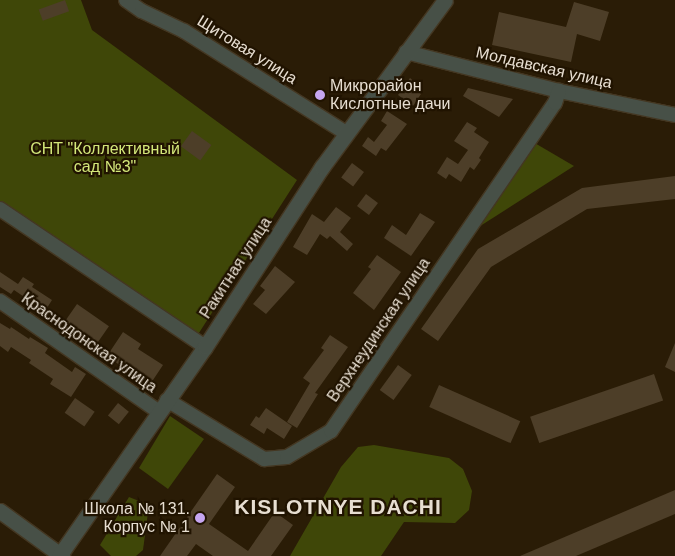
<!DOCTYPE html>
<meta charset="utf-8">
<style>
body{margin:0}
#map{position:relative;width:675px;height:556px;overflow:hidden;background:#2a1c06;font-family:Arial,sans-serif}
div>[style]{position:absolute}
.green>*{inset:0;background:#3f4708}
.building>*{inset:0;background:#4d3e28;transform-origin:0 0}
.roads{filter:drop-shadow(1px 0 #443722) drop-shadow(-1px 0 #443722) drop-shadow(0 1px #443722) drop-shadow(0 -1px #443722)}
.minor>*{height:14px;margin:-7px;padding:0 7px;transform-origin:7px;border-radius:7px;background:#475047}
.tertiary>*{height:15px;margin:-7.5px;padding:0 7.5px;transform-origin:7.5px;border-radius:7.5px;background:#475047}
.dots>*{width:14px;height:14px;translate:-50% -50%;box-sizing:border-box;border:2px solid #201300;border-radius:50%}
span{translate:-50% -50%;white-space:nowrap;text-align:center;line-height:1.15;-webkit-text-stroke:4.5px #201300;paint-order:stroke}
.street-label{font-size:16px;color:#e7ded1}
.poi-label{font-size:16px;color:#e7ded1}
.left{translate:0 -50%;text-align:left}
.right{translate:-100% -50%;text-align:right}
.park-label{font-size:16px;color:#d3e779}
.district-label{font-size:21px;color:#e7ded1;font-weight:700;letter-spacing:1px}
</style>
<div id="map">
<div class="green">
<div style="clip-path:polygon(0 0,81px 0,92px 30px,297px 180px,197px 336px,0 204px)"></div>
<div style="clip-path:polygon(533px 142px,574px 166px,474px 230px)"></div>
<div style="clip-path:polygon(170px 416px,204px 439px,168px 489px,139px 468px)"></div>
<div style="clip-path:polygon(374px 445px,449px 458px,463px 469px,472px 491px,469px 510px,455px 523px,404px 522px,381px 556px,290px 556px,341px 467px,358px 447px)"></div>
<div style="clip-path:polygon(129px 497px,149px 505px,143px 550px,136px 556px,111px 556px,100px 545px)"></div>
</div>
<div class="building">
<div style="left:65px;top:0;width:12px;height:28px;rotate:70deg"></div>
<div style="clip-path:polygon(574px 2px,609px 12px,600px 41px,577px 34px,571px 62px,492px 45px,499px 12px,566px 27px)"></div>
<div style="clip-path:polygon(410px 78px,421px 87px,418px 92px,421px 94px,413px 106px,398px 95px)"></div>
<div style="clip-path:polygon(468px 88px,513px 99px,499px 117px,463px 96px)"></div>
<div style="clip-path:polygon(387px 111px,407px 124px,386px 151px,381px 148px,376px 156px,362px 146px,368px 137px,374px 142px,387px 125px,381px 121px)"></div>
<div style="clip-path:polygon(467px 122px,477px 128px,474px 132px,489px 142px,479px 158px,481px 160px,474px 170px,470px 167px,461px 182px,449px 174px,446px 179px,437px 173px,447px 157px,458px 164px,468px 150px,454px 141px)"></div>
<div style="left:192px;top:131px;width:24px;height:19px;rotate:36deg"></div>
<div style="left:352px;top:163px;width:15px;height:18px;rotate:37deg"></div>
<div style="clip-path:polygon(675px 176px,675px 199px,587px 209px,491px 267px,438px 341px,421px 329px,478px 249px,582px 188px)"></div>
<div style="left:366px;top:194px;width:15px;height:15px;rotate:37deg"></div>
<div style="clip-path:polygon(336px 207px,351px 218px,340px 232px,353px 244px,347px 251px,330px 236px,327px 239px,320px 234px,307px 255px,293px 247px,312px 214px,324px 222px)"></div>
<div style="clip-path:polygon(420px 213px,435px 222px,411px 256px,384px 238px,392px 225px,406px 235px)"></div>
<div style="clip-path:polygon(377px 255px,401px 272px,374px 310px,353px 293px,371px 269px,368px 267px)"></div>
<div style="clip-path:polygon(275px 266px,295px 282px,266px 314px,253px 304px,265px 290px,260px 286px)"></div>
<div style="clip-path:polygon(0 272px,18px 284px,23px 277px,34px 284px,32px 287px,52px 300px,45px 311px,14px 290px,11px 294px,0 287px)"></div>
<div style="left:77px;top:304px;width:39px;height:24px;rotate:35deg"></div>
<div style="clip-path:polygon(0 323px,10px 329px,11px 327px,29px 339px,30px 337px,48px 348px,45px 353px,72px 372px,75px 367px,86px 374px,71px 397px,50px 384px,53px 379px,29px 363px,31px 360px,11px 347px,8px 352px,0 346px)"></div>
<div style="clip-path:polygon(123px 332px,141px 344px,138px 349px,163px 365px,149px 386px,107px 356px)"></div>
<div style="clip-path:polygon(330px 335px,348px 347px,315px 393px,318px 394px,297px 428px,287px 422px,310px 383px,303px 378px,324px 350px,321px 348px)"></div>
<div style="clip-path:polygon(675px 343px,675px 372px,665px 367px)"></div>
<div style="left:398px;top:365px;width:17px;height:31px;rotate:36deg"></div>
<div style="left:654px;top:374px;width:28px;height:131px;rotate:71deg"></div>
<div style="left:439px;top:385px;width:89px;height:24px;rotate:24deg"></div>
<div style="left:75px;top:398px;width:24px;height:18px;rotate:35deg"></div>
<div style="left:118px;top:403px;width:14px;height:16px;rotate:39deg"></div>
<div style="clip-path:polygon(266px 408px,292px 426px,284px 439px,267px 428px,264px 434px,250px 425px,256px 416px,259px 418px)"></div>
<div style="clip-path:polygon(217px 474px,235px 487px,209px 524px,248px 551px,275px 512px,293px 525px,271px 556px,213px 556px,196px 544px,187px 556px,160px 556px)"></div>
<div style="clip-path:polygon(675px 490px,675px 514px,576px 556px,520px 556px)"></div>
</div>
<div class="roads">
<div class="minor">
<div style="left:126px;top:0;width:19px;rotate:35deg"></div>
<div style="left:142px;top:11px;width:47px;rotate:25.5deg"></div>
<div style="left:184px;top:31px;width:191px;rotate:32.2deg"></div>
<div style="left:406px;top:52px;width:158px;rotate:14.3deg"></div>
<div style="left:559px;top:91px;width:118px;rotate:11.7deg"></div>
<div style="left:0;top:209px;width:247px;rotate:33.9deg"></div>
<div style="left:0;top:301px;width:194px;rotate:34.9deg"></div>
<div style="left:167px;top:400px;width:114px;rotate:31.3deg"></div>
<div style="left:264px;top:459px;width:23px;rotate:-5deg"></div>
<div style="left:287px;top:457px;width:51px;rotate:-30.6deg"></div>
<div style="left:331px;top:431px;width:397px;rotate:-55.7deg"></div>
<div style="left:555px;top:103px;width:13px;rotate:-72deg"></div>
</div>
<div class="tertiary">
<div style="left:0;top:511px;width:77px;rotate:36deg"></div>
<div style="left:59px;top:556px;width:255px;rotate:-55.1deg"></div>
<div style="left:205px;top:347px;width:215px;rotate:-57deg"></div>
<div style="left:322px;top:167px;width:207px;rotate:-53.6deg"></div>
</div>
</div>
<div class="dots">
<div style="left:320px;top:95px;background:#c6a6f0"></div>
<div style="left:200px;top:518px;background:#c6a6f0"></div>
</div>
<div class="street-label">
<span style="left:247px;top:50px;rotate:32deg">Щитовая улица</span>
<span style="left:544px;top:68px;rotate:13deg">Молдавская улица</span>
<span style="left:236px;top:268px;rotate:-57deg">Ракитная улица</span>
<span style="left:379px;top:330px;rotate:-56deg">Верхнеудинская улица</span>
<span style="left:89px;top:343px;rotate:35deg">Краснодонская улица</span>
</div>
<div class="poi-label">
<span class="left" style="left:330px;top:95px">Микрорайон<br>Кислотные дачи</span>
<span class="right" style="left:190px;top:518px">Школа № 131.<br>Корпус № 1</span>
</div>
<div class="park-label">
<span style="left:105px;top:158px">СНТ "Коллективный<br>сад №3"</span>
</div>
<div class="district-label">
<span style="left:338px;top:507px">KISLOTNYE DACHI</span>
</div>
</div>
